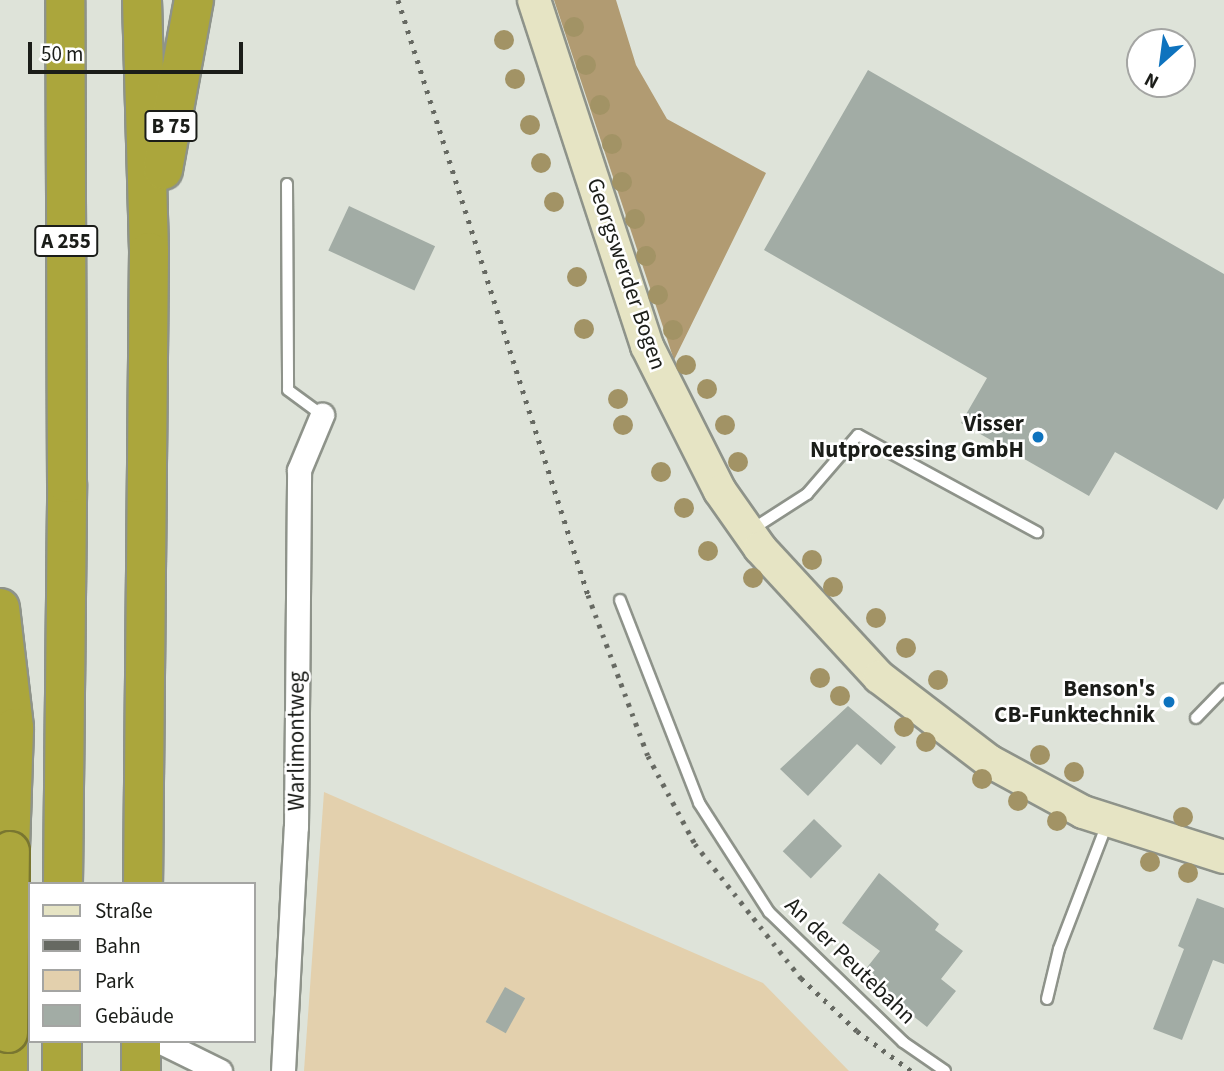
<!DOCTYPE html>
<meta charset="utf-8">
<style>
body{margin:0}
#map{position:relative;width:1224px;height:1071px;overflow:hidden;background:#dee3d9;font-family:"Source Sans 3",sans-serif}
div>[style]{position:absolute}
.green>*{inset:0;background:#e3d0ad}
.forest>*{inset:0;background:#b19b72}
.building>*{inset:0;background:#a2aca5;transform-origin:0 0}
.roads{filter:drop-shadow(2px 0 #8e938a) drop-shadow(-2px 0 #8e938a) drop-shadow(0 2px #8e938a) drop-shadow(0 -2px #8e938a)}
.lane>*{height:10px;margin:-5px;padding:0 5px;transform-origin:5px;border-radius:5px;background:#fff}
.street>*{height:23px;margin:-11.5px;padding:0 11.5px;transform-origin:11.5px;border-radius:11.5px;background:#fff}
.secondary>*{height:32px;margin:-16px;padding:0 16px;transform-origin:16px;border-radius:16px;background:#e6e4c4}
.highway>*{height:38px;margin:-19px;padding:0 19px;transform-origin:19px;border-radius:19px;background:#aba63c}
.rail>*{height:5px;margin-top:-2.5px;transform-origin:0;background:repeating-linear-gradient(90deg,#666962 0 3.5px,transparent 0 10.5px)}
.bridges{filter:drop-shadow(2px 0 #797630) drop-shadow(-2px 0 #797630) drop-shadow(0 2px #797630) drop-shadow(0 -2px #797630)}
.highway-bridge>*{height:38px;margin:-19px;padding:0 19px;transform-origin:19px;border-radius:19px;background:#aba63c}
.trees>*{width:20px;height:20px;margin:-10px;border-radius:50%;background:#a29365}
.dots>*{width:19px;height:19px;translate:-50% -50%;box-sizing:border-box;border:4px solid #fff;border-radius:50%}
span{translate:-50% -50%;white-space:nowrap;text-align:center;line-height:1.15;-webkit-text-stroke:5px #fff;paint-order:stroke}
.shield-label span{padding:2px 5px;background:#fff;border:2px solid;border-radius:5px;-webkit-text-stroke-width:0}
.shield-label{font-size:21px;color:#1b1d19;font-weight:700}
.street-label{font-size:23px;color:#1b1d19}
.poi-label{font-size:23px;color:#1b1d19;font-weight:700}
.right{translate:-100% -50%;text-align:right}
.legend{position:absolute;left:28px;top:882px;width:228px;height:161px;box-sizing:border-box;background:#fff;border:2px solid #a4a5a3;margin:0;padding:9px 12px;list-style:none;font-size:21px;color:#1b1d19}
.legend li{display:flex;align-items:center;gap:14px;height:35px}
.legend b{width:35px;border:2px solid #a4a5a3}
.north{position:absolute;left:1126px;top:28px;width:70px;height:70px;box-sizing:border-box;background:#fff;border:2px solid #a4a5a3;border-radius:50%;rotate:208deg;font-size:19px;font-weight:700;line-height:28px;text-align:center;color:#1b1d19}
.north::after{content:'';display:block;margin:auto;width:24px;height:32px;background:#0e73be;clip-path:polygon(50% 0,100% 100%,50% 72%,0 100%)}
.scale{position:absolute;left:28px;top:42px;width:215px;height:32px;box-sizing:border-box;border:4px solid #1b1d19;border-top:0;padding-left:9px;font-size:21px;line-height:24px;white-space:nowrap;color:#1b1d19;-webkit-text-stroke:5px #fff;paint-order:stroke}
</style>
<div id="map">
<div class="green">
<div style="clip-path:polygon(324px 792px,763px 983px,849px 1071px,304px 1071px)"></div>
</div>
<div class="forest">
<div style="clip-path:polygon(554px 0,616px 0,636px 65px,667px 119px,766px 173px,674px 360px)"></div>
</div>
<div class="building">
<div style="clip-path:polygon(868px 70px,1224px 274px,1224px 498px,1217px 510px,1115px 452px,1089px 496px,961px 423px,987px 378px,764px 250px)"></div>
<div style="left:349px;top:206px;width:95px;height:49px;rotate:25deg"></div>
<div style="clip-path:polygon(848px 706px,896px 747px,881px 765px,857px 744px,808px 796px,780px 769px)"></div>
<div style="left:814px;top:819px;width:39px;height:45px;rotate:44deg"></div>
<div style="clip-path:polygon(879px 873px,939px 924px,935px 930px,963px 951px,941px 979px,956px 991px,927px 1027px,861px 975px,880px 951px,842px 923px)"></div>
<div style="clip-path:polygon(1197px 898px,1224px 908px,1224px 964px,1213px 960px,1182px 1040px,1153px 1029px,1184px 949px,1178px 946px)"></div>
<div style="left:505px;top:987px;width:23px;height:40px;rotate:29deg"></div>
</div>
<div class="roads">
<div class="lane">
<div style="left:287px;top:184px;width:206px;rotate:89.7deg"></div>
<div style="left:288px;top:390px;width:42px;rotate:36.3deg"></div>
<div style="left:751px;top:530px;width:67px;rotate:-32.7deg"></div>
<div style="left:807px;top:494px;width:78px;rotate:-49.2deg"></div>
<div style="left:858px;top:435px;width:204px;rotate:28.5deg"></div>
<div style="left:620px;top:600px;width:218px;rotate:68.7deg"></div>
<div style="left:699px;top:803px;width:130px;rotate:57.3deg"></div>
<div style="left:769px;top:912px;width:187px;rotate:44.1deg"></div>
<div style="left:903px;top:1042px;width:51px;rotate:34.6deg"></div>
<div style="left:1196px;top:718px;width:40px;rotate:-46deg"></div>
<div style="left:1047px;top:999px;width:51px;rotate:-76.5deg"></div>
<div style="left:1059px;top:949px;width:134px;rotate:-69deg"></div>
</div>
<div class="street">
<div style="left:159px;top:1041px;width:68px;rotate:26.2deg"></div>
<div style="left:283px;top:1071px;width:244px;rotate:-87deg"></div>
<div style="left:296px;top:827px;width:357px;rotate:-89.5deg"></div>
<div style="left:299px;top:470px;width:60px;rotate:-67.3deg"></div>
</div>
<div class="secondary">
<div style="left:534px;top:0;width:364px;rotate:71.9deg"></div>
<div style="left:647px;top:346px;width:162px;rotate:63.3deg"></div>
<div style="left:720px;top:491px;width:70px;rotate:54.9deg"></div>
<div style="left:760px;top:548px;width:176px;rotate:47.3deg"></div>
<div style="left:879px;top:677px;width:138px;rotate:37.4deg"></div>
<div style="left:989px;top:761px;width:107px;rotate:28.5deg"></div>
<div style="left:1083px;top:812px;width:148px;rotate:17.7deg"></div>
</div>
<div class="highway">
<div style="left:142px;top:0;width:252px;rotate:88.4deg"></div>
<div style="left:149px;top:252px;width:632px;rotate:90.54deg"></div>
<div style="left:163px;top:170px;width:173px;rotate:-79.7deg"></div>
<div style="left:0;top:608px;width:121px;rotate:83.3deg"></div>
<div style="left:14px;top:728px;width:123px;rotate:91.9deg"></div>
<div style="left:63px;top:884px;width:401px;rotate:-89.4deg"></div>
<div style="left:67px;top:483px;width:483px;rotate:-90.2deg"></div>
<div style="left:8px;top:1071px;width:38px;rotate:-90deg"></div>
<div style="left:62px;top:1071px;width:30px;rotate:-90deg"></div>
<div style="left:141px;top:1071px;width:30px;rotate:-90deg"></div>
</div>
</div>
<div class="rail">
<div style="left:398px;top:0;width:625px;rotate:72.29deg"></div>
<div style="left:588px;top:595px;width:172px;rotate:69.6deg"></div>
<div style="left:648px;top:756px;width:100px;rotate:61.9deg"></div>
<div style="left:695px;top:844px;width:171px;rotate:51.7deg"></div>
<div style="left:801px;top:978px;width:77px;rotate:43.4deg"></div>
<div style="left:857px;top:1031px;width:67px;rotate:36.5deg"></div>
</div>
<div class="bridges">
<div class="highway-bridge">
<div style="left:8px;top:1033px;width:182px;rotate:-89.4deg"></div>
</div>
</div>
<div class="trees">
<div style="left:574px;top:27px"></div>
<div style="left:504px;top:40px"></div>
<div style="left:586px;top:65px"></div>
<div style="left:515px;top:79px"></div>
<div style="left:600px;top:105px"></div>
<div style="left:530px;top:125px"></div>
<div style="left:612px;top:144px"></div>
<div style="left:541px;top:163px"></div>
<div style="left:622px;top:182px"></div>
<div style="left:554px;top:202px"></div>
<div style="left:635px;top:219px"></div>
<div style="left:646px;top:256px"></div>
<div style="left:577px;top:277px"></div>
<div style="left:658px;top:295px"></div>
<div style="left:584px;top:329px"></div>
<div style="left:673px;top:330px"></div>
<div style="left:686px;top:365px"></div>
<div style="left:707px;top:389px"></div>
<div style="left:618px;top:399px"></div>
<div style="left:623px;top:425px"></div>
<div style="left:725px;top:425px"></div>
<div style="left:738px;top:462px"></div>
<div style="left:661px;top:472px"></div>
<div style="left:684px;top:508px"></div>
<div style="left:708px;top:551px"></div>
<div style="left:812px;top:560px"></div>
<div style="left:753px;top:578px"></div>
<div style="left:833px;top:587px"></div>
<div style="left:876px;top:618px"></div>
<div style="left:906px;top:648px"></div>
<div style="left:820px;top:678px"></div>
<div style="left:938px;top:680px"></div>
<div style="left:840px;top:696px"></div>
<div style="left:904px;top:727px"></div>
<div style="left:926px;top:742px"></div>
<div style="left:1040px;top:755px"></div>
<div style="left:1074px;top:772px"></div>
<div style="left:982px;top:779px"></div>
<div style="left:1018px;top:801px"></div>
<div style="left:1183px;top:817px"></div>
<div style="left:1057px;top:821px"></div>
<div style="left:1150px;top:862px"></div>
<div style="left:1188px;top:873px"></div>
</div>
<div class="dots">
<div style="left:1038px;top:437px;background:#0e73be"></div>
<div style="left:1169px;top:702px;background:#0e73be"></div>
</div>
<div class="shield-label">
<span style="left:171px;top:126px">B 75</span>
<span style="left:66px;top:241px">A 255</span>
</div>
<div class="street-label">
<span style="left:626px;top:274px;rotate:71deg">Georgswerder Bogen</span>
<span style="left:297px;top:741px;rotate:-90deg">Warlimontweg</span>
<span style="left:850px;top:961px;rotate:44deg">An der Peutebahn</span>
</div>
<div class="poi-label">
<span class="right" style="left:1024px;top:437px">Visser<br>Nutprocessing GmbH</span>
<span class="right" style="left:1155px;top:702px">Benson's<br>CB-Funktechnik</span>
</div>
<ul class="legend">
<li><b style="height:9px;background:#e6e4c4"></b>Straße</li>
<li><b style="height:9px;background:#666962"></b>Bahn</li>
<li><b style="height:19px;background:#e3d0ad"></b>Park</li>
<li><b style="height:19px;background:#a2aca5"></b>Gebäude</li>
</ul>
<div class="north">N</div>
<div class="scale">50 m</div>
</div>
